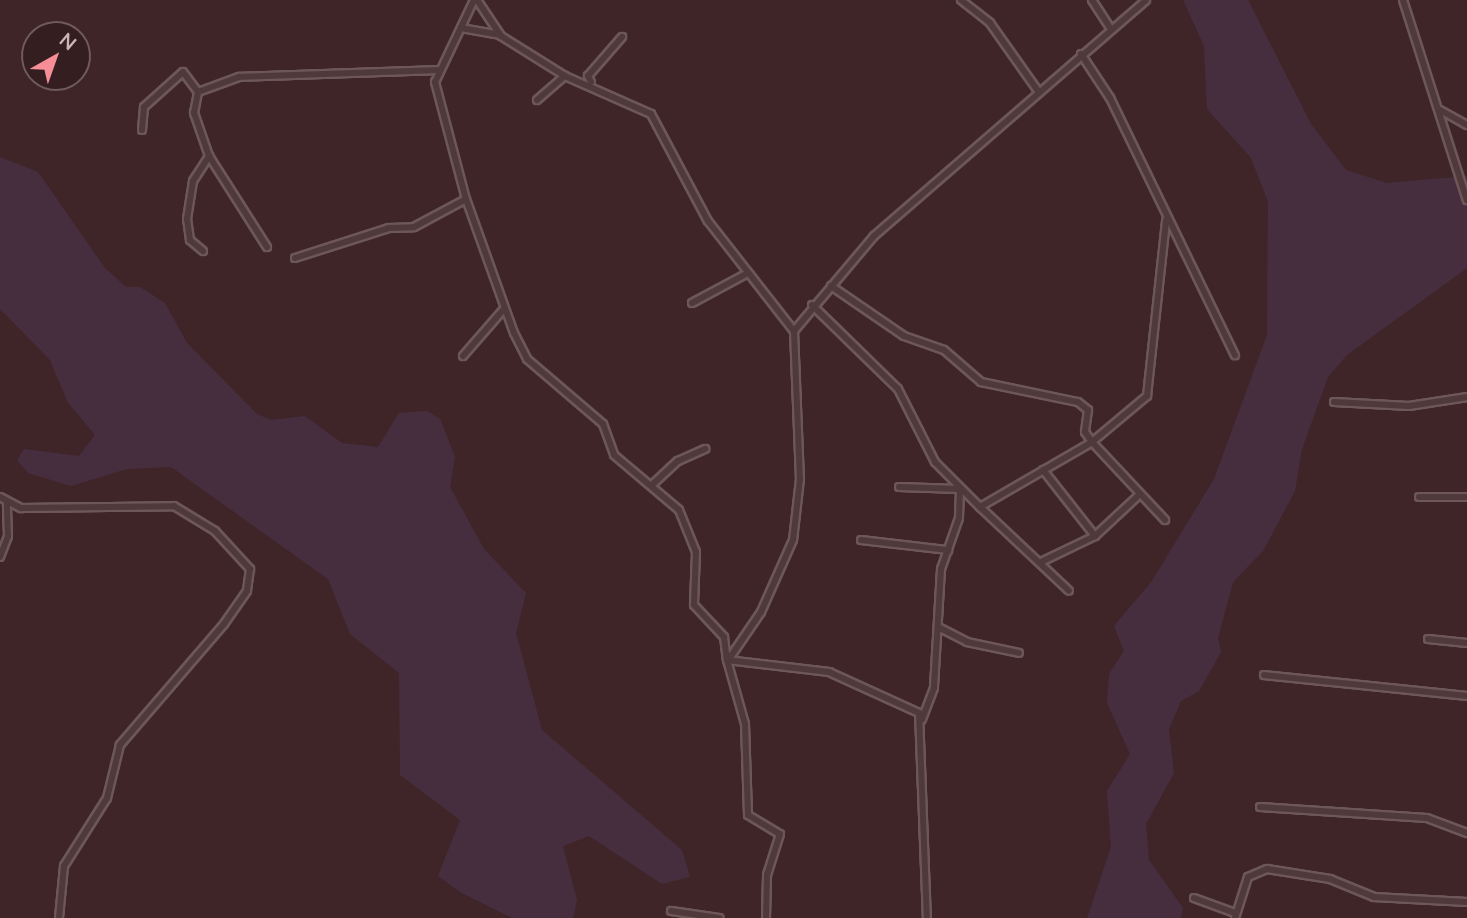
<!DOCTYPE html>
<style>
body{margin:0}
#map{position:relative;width:1467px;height:918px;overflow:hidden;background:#3f2528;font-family:Lato,sans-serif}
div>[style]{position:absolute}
.green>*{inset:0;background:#472e3f}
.roads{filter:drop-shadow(2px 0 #6d5759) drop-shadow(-2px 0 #6d5759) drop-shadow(0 2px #6d5759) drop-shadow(0 -2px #6d5759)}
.street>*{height:6px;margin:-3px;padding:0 3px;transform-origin:3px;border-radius:3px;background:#4f393b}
span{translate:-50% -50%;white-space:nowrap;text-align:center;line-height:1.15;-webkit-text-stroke:6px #341e20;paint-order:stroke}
.north{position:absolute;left:21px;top:21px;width:70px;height:70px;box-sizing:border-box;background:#341e20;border:2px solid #705a5c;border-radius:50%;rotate:40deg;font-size:19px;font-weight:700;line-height:28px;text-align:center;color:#cab5b7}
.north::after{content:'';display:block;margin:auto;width:24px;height:32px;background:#f78d96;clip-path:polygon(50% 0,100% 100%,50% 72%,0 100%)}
</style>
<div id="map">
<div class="green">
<div style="clip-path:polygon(1183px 0,1248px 0,1311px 124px,1346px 170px,1387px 183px,1467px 176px,1467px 268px,1347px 355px,1328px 377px,1302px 449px,1295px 491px,1263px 551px,1233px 582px,1218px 638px,1221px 652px,1199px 691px,1181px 701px,1169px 729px,1174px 773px,1146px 824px,1149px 860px,1183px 908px,1181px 918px,1087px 918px,1111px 847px,1107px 791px,1130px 754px,1107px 703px,1109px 674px,1124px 651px,1114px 626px,1152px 581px,1214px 479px,1267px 335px,1268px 202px,1251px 158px,1207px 109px,1204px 46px)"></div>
<div style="clip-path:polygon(0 157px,38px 172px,105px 268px,126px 287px,140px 287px,165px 303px,187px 343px,257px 414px,271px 420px,305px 416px,342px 443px,378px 447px,399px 413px,427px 411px,440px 419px,455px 457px,450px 487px,484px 549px,526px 593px,516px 633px,542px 730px,682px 850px,690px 877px,662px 884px,589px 836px,563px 846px,577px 900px,573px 918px,512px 918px,460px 892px,438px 876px,460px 820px,400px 775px,399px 673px,350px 634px,328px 579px,171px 467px,127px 469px,71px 486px,28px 473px,17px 460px,24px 449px,79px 456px,95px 435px,67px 401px,50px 360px,0 309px)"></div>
</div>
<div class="roads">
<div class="street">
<div style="left:474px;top:0;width:91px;rotate:115.4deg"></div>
<div style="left:435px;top:82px;width:121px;rotate:75.2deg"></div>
<div style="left:466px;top:199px;width:142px;rotate:70.3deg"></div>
<div style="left:514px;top:333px;width:29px;rotate:63deg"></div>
<div style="left:527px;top:359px;width:100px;rotate:40.5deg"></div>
<div style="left:603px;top:424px;width:33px;rotate:70deg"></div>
<div style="left:614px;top:455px;width:85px;rotate:40.2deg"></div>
<div style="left:679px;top:510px;width:45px;rotate:68deg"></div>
<div style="left:696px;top:552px;width:53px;rotate:92.2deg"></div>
<div style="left:694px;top:605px;width:44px;rotate:46.8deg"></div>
<div style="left:724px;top:637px;width:23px;rotate:83deg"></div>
<div style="left:727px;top:660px;width:103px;rotate:6.7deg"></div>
<div style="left:829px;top:672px;width:99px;rotate:24.5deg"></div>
<div style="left:919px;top:713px;width:205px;rotate:87.8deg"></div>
<div style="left:477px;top:0;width:43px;rotate:56.3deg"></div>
<div style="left:501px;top:36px;width:75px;rotate:32deg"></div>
<div style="left:565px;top:76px;width:94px;rotate:23.8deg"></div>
<div style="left:651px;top:114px;width:121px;rotate:62deg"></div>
<div style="left:708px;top:221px;width:140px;rotate:52deg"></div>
<div style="left:794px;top:331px;width:148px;rotate:87.7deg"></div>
<div style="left:800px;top:479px;width:61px;rotate:96.5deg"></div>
<div style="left:793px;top:540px;width:79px;rotate:114deg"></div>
<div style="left:761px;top:612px;width:53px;rotate:124.3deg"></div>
<div style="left:961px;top:0;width:37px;rotate:38deg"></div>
<div style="left:990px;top:23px;width:83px;rotate:54.8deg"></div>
<div style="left:1092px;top:0;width:33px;rotate:57deg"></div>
<div style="left:1403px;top:0;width:210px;rotate:72.3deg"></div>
<div style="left:461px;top:28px;width:39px;rotate:10deg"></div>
<div style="left:1081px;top:54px;width:53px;rotate:56.6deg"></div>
<div style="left:1110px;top:98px;width:286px;rotate:64.1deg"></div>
<div style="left:591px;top:82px;width:7px;rotate:-117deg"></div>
<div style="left:588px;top:76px;width:52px;rotate:-48.9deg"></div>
<div style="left:537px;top:100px;width:37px;rotate:-41deg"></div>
<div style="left:1440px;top:110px;width:31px;rotate:29deg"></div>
<div style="left:142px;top:130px;width:23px;rotate:-85deg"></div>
<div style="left:144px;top:107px;width:52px;rotate:-41.9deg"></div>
<div style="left:183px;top:72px;width:25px;rotate:53deg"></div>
<div style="left:209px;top:156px;width:108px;rotate:57.5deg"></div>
<div style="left:203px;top:251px;width:17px;rotate:-140deg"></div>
<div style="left:190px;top:240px;width:21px;rotate:-98deg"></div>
<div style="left:187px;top:219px;width:38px;rotate:-81deg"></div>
<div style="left:193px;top:181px;width:30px;rotate:-57deg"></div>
<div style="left:209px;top:156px;width:46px;rotate:-109.2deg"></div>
<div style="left:194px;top:113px;width:21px;rotate:-79deg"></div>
<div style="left:198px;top:92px;width:44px;rotate:-20.1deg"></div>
<div style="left:239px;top:77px;width:198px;rotate:-2deg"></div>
<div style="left:295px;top:258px;width:99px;rotate:-17.7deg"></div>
<div style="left:389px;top:228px;width:25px;rotate:-2deg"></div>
<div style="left:414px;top:227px;width:59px;rotate:-28.3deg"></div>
<div style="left:831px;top:286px;width:88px;rotate:34.4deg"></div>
<div style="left:904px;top:336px;width:42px;rotate:19.3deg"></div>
<div style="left:944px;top:350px;width:49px;rotate:40.9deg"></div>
<div style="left:981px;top:382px;width:99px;rotate:11.7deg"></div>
<div style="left:1078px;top:402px;width:13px;rotate:39deg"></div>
<div style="left:1088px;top:410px;width:22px;rotate:98deg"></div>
<div style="left:1085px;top:432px;width:12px;rotate:55deg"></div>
<div style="left:1092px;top:442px;width:107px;rotate:46.9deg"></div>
<div style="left:692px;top:303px;width:61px;rotate:-28.2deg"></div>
<div style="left:812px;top:305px;width:120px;rotate:44.3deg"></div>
<div style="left:898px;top:389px;width:82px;rotate:63.1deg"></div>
<div style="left:935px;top:462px;width:64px;rotate:45deg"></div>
<div style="left:980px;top:507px;width:129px;rotate:-30.1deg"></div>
<div style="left:1092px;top:442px;width:72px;rotate:-39.9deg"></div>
<div style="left:1147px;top:396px;width:177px;rotate:-83.8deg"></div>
<div style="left:794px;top:331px;width:124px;rotate:-49.9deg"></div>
<div style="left:874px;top:236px;width:360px;rotate:-40.9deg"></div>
<div style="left:463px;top:356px;width:61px;rotate:-49deg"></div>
<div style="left:1334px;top:402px;width:75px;rotate:3.1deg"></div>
<div style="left:1409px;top:406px;width:59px;rotate:-8.8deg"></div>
<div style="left:653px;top:484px;width:34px;rotate:-43deg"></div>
<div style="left:678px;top:461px;width:30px;rotate:-24deg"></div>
<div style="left:899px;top:487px;width:61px;rotate:1.9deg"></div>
<div style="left:960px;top:489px;width:29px;rotate:92deg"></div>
<div style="left:959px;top:518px;width:54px;rotate:109.4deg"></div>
<div style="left:941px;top:569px;width:119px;rotate:93.4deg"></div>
<div style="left:934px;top:688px;width:34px;rotate:111deg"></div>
<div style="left:0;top:497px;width:24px;rotate:28deg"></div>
<div style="left:21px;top:508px;width:153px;rotate:-0.7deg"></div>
<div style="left:174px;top:506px;width:48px;rotate:31.4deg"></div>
<div style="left:215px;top:531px;width:52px;rotate:47.4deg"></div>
<div style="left:250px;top:569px;width:22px;rotate:98deg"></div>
<div style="left:247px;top:591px;width:40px;rotate:124.9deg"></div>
<div style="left:224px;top:624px;width:160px;rotate:130.7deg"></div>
<div style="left:120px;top:745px;width:55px;rotate:103.8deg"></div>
<div style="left:107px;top:798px;width:80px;rotate:122.3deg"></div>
<div style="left:64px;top:866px;width:52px;rotate:95.5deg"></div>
<div style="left:1419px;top:497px;width:48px"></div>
<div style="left:980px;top:507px;width:122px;rotate:43.3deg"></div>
<div style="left:1095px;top:536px;width:60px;rotate:-43deg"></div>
<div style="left:861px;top:540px;width:88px;rotate:6.6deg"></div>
<div style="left:0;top:557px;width:22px;rotate:-69deg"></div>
<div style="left:8px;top:536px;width:33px;rotate:-92deg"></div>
<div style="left:1043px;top:561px;width:58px;rotate:-25.7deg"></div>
<div style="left:1095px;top:536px;width:84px;rotate:-128.2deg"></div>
<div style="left:940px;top:628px;width:30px;rotate:27deg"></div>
<div style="left:967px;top:642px;width:53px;rotate:11.9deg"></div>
<div style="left:1428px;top:639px;width:39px;rotate:6deg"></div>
<div style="left:727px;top:660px;width:66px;rotate:74.3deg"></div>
<div style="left:745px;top:724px;width:91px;rotate:88.1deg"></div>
<div style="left:748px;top:815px;width:37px;rotate:31deg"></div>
<div style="left:780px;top:834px;width:43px;rotate:107.6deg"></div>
<div style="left:767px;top:875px;width:43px;rotate:91.3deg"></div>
<div style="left:1264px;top:675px;width:204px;rotate:5.9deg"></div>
<div style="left:1260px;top:807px;width:167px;rotate:3.8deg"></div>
<div style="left:1427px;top:818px;width:43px;rotate:20.6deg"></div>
<div style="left:1194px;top:898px;width:44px;rotate:20.1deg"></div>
<div style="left:671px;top:911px;width:49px;rotate:8.3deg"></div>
<div style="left:1235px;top:918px;width:43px;rotate:-72.4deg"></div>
<div style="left:1248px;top:877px;width:21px;rotate:-23deg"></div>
<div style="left:1267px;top:869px;width:64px;rotate:9deg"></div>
<div style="left:1330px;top:879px;width:48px;rotate:22.2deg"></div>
<div style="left:1374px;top:897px;width:93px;rotate:3.1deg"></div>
</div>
</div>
<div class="north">N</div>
</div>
